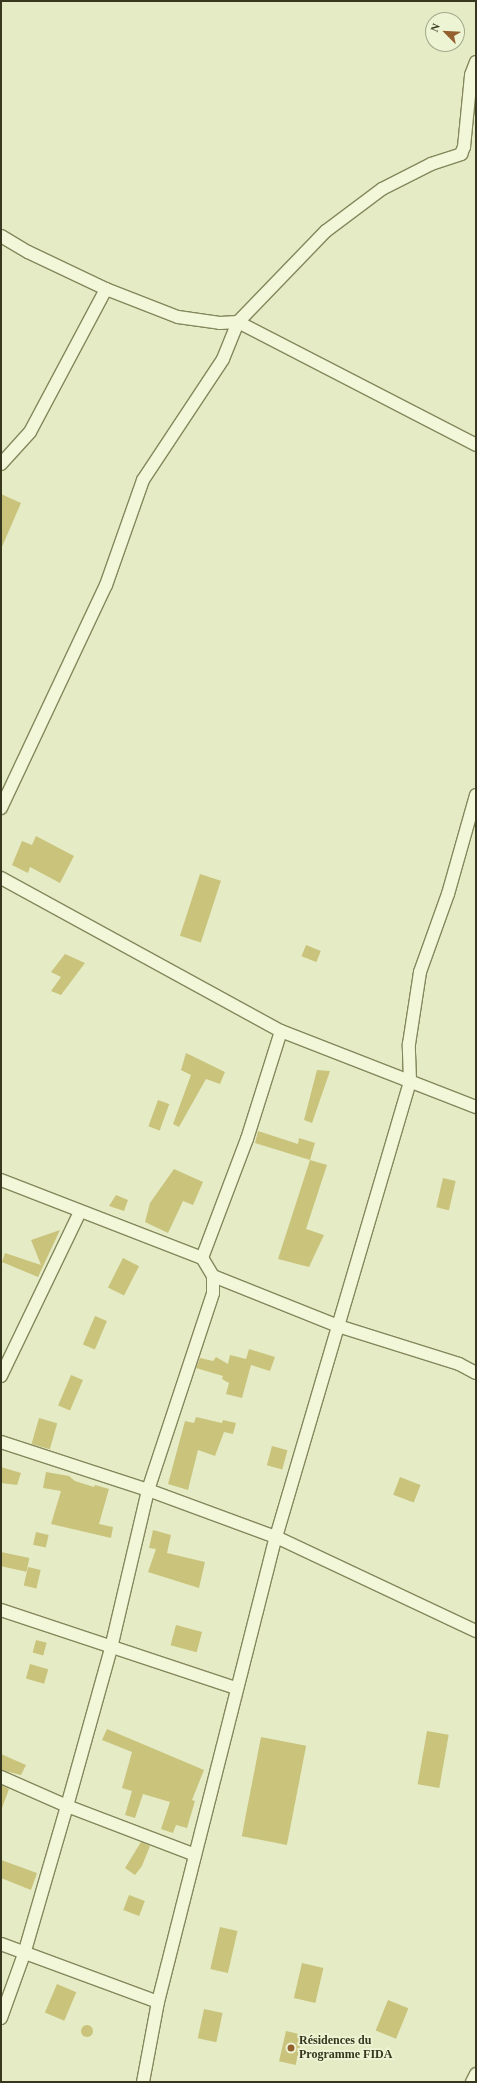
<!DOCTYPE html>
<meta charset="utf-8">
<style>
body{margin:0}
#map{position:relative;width:477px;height:2083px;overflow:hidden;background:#e5ecc5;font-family:"Times New Roman",serif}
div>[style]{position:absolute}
.building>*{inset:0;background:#c9c37c;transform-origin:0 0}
.round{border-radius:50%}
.roads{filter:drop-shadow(1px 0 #85875c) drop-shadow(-1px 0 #85875c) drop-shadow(0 1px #85875c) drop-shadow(0 -1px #85875c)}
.street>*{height:12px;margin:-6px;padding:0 6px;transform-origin:6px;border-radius:6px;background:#f1f7d8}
.dots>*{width:11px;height:11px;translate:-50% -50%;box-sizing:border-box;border:2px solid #edf4d4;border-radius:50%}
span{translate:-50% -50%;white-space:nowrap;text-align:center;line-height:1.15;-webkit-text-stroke:3.5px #edf4d4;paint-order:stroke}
.poi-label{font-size:12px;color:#37371f;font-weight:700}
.left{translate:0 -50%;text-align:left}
.frame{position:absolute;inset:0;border:2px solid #37371f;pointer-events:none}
.north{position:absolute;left:425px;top:12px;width:40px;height:40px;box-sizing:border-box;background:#edf4d4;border:1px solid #a4a88c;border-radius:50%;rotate:294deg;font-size:11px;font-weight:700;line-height:16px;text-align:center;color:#37371f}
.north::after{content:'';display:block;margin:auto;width:14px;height:18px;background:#93602e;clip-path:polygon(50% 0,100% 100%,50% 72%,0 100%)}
</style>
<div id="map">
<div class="building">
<div style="clip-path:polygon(1px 494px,21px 503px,1px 549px)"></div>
<div style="clip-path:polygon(36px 836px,74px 856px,60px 883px,30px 867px,28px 873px,12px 865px,22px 841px,32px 845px)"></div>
<div style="left:200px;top:874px;width:22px;height:65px;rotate:18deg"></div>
<div style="left:306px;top:945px;width:16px;height:12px;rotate:22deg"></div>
<div style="clip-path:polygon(65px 954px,85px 963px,61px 995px,51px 991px,61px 977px,51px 972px)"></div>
<div style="clip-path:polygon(186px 1053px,225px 1072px,220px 1084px,206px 1079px,179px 1127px,173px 1124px,191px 1075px,181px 1070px)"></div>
<div style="clip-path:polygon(317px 1070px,330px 1071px,312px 1123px,304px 1120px)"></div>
<div style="left:158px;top:1100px;width:12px;height:28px;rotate:20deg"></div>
<div style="clip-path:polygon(258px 1131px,298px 1144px,299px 1138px,315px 1143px,310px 1160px,255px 1143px)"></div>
<div style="clip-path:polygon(310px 1160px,327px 1165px,306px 1229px,324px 1235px,309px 1267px,278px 1259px)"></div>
<div style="clip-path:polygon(174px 1169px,203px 1182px,193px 1205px,183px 1201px,168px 1233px,145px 1222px,150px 1203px)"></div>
<div style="left:443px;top:1178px;width:13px;height:30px;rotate:13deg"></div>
<div style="clip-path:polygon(116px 1195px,128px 1200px,124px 1211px,109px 1206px)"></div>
<div style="clip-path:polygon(60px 1230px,38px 1277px,2px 1262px,5px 1253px,41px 1265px,31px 1240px)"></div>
<div style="left:123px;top:1258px;width:18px;height:33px;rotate:27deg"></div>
<div style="left:95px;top:1316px;width:13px;height:31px;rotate:23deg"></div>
<div style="clip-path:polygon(249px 1349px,275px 1357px,270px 1371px,251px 1365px,242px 1398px,226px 1394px,229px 1383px,222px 1379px,223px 1376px,196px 1368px,200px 1358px,213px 1361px,216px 1357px,228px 1364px,230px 1355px,246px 1359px)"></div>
<div style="left:71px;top:1375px;width:13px;height:33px;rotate:23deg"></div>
<div style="clip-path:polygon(196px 1417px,222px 1423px,223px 1420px,236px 1423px,233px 1434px,224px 1432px,215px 1456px,198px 1450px,188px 1490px,168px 1484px,185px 1421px,194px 1423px)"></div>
<div style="left:39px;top:1418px;width:19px;height:27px;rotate:16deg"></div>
<div style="left:272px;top:1446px;width:16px;height:20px;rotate:15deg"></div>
<div style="clip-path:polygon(1px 1467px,21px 1473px,17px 1485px,1px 1483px)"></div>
<div style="clip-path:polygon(46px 1472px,69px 1476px,75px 1481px,94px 1487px,95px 1485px,109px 1489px,99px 1524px,113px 1527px,111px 1538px,51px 1524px,61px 1491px,43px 1488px)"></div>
<div style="left:400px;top:1477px;width:22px;height:19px;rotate:21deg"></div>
<div style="clip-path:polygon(153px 1530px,171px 1535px,167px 1553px,205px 1562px,199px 1588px,148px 1572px,156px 1549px,149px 1548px)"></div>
<div style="left:36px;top:1532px;width:13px;height:13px;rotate:13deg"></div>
<div style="left:1px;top:1552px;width:29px;height:14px;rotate:12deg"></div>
<div style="left:28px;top:1567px;width:13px;height:19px;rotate:13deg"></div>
<div style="left:176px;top:1625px;width:27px;height:21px;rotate:15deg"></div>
<div style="left:36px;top:1640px;width:11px;height:13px;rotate:15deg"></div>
<div style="left:30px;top:1664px;width:19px;height:15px;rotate:16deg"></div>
<div style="clip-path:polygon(107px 1729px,204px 1770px,192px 1800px,195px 1801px,187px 1828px,176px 1825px,173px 1833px,161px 1829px,170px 1802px,143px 1794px,135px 1818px,125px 1815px,132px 1791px,122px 1788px,132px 1752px,102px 1740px)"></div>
<div style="left:427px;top:1731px;width:22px;height:54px;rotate:10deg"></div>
<div style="left:261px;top:1737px;width:46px;height:101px;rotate:11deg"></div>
<div style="clip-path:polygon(1px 1754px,26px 1765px,21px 1775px,1px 1770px)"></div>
<div style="clip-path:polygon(1px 1785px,9px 1789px,2px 1808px,1px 1808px)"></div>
<div style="clip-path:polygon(141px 1842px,150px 1846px,142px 1866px,135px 1875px,125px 1868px)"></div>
<div style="clip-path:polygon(1px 1860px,37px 1873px,31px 1890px,1px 1878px)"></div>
<div style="left:129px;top:1895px;width:17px;height:16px;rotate:21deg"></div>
<div style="left:220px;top:1927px;width:18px;height:43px;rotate:13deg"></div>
<div style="left:302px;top:1963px;width:22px;height:36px;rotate:13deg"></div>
<div style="left:57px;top:1984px;width:21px;height:31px;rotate:23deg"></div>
<div style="left:388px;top:2000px;width:22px;height:33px;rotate:22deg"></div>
<div style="left:204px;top:2009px;width:19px;height:30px;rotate:12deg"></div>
<div class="round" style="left:81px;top:2025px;width:12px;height:12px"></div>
<div style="left:286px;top:2031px;width:17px;height:31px;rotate:13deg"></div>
</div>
<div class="roads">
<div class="street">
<div style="left:1px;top:236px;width:31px;rotate:31deg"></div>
<div style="left:28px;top:252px;width:86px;rotate:25.4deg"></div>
<div style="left:106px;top:289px;width:77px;rotate:21.3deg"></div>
<div style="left:178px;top:317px;width:42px;rotate:8.1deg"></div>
<div style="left:220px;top:323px;width:18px;rotate:-3deg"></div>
<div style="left:238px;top:322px;width:268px;rotate:27.3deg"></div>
<div style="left:1px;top:464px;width:43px;rotate:-47.8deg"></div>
<div style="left:30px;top:432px;width:162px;rotate:-62deg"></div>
<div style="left:1px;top:808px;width:246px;rotate:-64.8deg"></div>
<div style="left:106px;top:585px;width:111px;rotate:-70.6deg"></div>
<div style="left:143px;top:480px;width:145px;rotate:-56.5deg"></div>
<div style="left:223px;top:359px;width:40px;rotate:-68deg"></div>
<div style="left:238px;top:322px;width:127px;rotate:-46deg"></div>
<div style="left:326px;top:231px;width:70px;rotate:-36.9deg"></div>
<div style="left:382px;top:189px;width:55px;rotate:-27deg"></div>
<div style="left:431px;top:164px;width:32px;rotate:-18deg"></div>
<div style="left:461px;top:154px;width:8px;rotate:-67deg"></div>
<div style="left:464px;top:147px;width:72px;rotate:-84.4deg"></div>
<div style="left:471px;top:75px;width:14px;rotate:-69deg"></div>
<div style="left:1px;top:878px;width:319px;rotate:28.7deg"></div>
<div style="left:1px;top:1180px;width:216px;rotate:21.2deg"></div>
<div style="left:213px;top:1276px;width:135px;rotate:21.8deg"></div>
<div style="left:338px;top:1326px;width:127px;rotate:17.4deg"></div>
<div style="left:459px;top:1364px;width:19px;rotate:28deg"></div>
<div style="left:1px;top:1376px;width:182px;rotate:-64.3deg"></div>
<div style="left:1px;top:1442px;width:155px;rotate:18.1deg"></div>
<div style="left:148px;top:1490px;width:136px;rotate:20.2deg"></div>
<div style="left:276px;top:1537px;width:221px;rotate:25.2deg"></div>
<div style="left:1px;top:1610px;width:248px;rotate:18.4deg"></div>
<div style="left:1px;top:1777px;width:72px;rotate:23.7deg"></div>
<div style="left:67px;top:1806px;width:137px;rotate:20.9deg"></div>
<div style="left:1px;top:1944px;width:167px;rotate:20.3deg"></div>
<div style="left:1px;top:2018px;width:68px;rotate:-70.2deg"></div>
<div style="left:24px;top:1954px;width:154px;rotate:-73.8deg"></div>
<div style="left:67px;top:1806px;width:164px;rotate:-74.4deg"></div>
<div style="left:111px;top:1648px;width:162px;rotate:-76.8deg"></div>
<div style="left:148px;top:1490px;width:207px;rotate:-71.7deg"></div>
<div style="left:213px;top:1293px;width:17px;rotate:-90deg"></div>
<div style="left:213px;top:1276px;width:21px;rotate:-121deg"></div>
<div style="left:202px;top:1258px;width:127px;rotate:-69.3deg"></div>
<div style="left:247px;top:1139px;width:113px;rotate:-72.5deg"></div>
<div style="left:281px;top:1031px;width:209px;rotate:21.3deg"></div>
<div style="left:143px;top:2082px;width:81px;rotate:-79.4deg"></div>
<div style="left:158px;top:2002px;width:480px;rotate:-75.8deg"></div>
<div style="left:276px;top:1537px;width:475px;rotate:-73.6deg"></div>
<div style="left:410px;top:1081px;width:37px;rotate:-92deg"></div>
<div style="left:409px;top:1044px;width:73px;rotate:-81.3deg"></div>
<div style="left:420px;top:972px;width:83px;rotate:-70.3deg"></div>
<div style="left:448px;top:894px;width:103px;rotate:-74.2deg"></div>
<div style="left:472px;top:2082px;width:9px;rotate:-63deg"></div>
</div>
</div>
<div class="dots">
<div style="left:291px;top:2048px;background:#93602e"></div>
</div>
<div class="poi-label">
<span class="left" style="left:299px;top:2048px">Résidences du<br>Programme FIDA</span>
</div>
<div class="frame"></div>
<div class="north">N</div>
</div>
